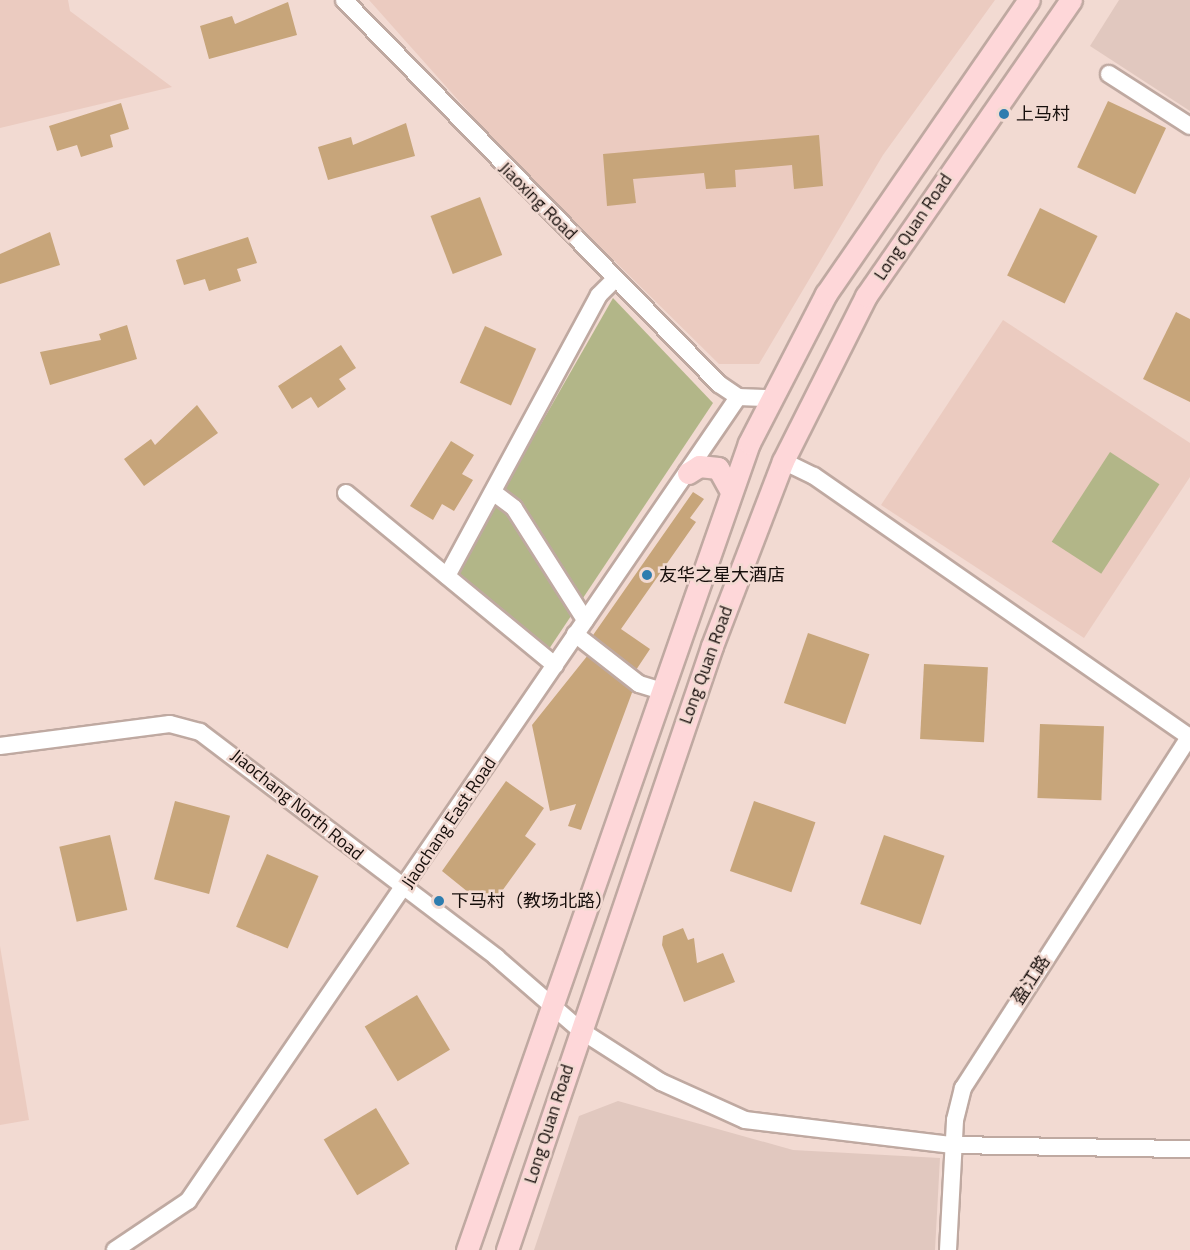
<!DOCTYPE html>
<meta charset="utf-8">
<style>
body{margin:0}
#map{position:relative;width:1190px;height:1250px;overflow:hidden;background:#f2dad2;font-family:"Titillium Web","Noto Sans SC",sans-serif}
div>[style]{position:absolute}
.commercial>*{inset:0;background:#e1c8bf}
.built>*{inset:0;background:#ebcbc0}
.green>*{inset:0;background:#b2b688;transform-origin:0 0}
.building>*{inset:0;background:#c7a57a;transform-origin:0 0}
.roads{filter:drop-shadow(2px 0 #bfa9a1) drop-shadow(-2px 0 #bfa9a1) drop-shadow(0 2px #bfa9a1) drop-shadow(0 -2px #bfa9a1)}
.minor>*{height:16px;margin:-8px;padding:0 8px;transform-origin:8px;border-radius:8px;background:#fff}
.major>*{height:21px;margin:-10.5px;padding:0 10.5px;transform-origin:10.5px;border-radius:10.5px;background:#fed7d9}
.dots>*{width:16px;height:16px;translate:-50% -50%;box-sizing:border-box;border:3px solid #f2dad2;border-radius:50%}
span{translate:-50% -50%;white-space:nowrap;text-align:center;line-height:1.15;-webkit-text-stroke:5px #f2dad2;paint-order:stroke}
.poi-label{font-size:18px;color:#160e0b}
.left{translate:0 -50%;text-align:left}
.street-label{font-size:18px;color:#160e0b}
</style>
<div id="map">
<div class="commercial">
<div style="clip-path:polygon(1119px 0,1190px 0,1190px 111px,1090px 46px)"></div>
<div style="clip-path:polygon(618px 1101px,793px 1150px,940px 1158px,935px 1250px,534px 1250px,579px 1116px)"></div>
</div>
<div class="built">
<div style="clip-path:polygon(0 0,68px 0,70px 11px,172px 87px,0 128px)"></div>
<div style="clip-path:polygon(369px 0,995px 0,883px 155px,759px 364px,719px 364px,508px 156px)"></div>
<div style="clip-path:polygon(1003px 320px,1190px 443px,1190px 477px,1084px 638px,881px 505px)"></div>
<div style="clip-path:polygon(0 946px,29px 1120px,0 1125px)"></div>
</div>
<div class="green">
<div style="clip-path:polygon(613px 298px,713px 403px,547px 652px,455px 574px)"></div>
<div style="left:1110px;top:452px;width:59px;height:107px;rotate:33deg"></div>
</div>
<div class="building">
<div style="clip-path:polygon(288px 2px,297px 35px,209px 59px,200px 26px,232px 16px,235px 24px)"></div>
<div style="left:1108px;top:101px;width:64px;height:73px;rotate:25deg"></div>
<div style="clip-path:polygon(121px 103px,129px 129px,110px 135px,113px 147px,81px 157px,77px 145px,57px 151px,49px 126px)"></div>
<div style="clip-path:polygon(406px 123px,415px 156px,328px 180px,318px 147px,351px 137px,353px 145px)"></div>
<div style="clip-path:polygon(819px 135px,823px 186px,794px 189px,792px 165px,735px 170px,736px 187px,706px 189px,704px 173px,633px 179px,636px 203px,607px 206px,603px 154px)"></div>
<div style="left:480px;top:197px;width:62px;height:53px;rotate:69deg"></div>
<div style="left:1040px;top:208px;width:64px;height:75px;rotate:26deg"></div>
<div style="clip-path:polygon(50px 232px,60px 265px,0 284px,0 254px)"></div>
<div style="clip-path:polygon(248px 237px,257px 263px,237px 269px,241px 281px,209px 291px,205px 279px,184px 285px,176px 260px)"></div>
<div style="clip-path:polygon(1176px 312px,1190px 319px,1190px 402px,1143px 379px)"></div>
<div style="clip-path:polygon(127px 325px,137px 359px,50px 385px,40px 352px,101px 340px,99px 334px)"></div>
<div style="left:485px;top:326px;width:56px;height:62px;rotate:24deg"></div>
<div style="clip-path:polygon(341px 345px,356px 368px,339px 379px,346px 389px,318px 408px,311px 397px,292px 409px,278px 386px)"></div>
<div style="clip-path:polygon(197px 405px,218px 433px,144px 486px,124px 459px,151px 439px,155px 445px)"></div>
<div style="clip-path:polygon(451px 441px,474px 455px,462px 474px,473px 480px,454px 511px,442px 504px,433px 520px,410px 506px)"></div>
<div style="clip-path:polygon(693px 492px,704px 499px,690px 518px,696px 522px,621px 629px,650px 649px,636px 670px,591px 638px)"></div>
<div style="left:808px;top:633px;width:65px;height:74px;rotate:19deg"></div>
<div style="clip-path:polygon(588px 655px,633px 690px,581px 830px,568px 826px,576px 804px,550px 811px,532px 725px)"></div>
<div style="left:924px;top:664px;width:64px;height:75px;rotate:3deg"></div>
<div style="left:1040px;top:724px;width:64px;height:74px;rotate:2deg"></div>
<div style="clip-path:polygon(506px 781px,544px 808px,525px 836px,536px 844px,489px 909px,442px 871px)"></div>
<div style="left:175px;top:801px;width:57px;height:81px;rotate:15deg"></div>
<div style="left:754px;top:801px;width:65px;height:74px;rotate:19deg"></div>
<div style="left:110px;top:835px;width:77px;height:52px;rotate:77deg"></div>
<div style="left:884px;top:835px;width:64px;height:73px;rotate:19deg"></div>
<div style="left:267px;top:854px;width:56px;height:79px;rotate:23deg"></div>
<div style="clip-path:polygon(683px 928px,688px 940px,694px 938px,697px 963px,723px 953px,735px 982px,684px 1002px,662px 945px,663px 936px)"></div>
<div style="left:417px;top:995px;width:64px;height:61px;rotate:59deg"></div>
<div style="left:376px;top:1108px;width:65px;height:61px;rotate:59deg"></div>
</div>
<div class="roads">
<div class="minor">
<div style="left:344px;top:0;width:537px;rotate:45.68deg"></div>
<div style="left:719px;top:384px;width:23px;rotate:34deg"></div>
<div style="left:1109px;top:74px;width:96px;rotate:32.7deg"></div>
<div style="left:738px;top:397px;width:33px;rotate:2deg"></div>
<div style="left:783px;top:461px;width:34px;rotate:26deg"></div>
<div style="left:814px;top:476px;width:458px;rotate:34.8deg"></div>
<div style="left:493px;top:492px;width:26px;rotate:37deg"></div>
<div style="left:514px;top:508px;width:133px;rotate:57.6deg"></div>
<div style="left:346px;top:493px;width:271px;rotate:39.5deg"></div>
<div style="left:447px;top:576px;width:319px;rotate:-61.6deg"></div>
<div style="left:599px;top:295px;width:23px;rotate:-45deg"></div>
<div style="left:575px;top:634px;width:81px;rotate:38deg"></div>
<div style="left:639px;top:684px;width:24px;rotate:17deg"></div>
<div style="left:0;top:746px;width:171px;rotate:-7.4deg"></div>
<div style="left:170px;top:724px;width:31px;rotate:15deg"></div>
<div style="left:200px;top:732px;width:372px;rotate:37.2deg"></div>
<div style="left:496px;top:957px;width:111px;rotate:41deg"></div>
<div style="left:580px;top:1030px;width:96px;rotate:32.7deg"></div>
<div style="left:661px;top:1082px;width:92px;rotate:24.3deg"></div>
<div style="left:745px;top:1120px;width:209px;rotate:6.9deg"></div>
<div style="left:953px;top:1145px;width:237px;rotate:1deg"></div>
<div style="left:115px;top:1250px;width:88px;rotate:-33.9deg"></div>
<div style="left:188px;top:1201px;width:974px;rotate:-55.62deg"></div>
<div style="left:948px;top:1250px;width:130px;rotate:-86.9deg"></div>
<div style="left:955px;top:1120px;width:33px;rotate:-76deg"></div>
<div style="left:963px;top:1088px;width:419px;rotate:-57.2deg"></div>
</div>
<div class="major">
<div style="left:688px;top:473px;width:13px;rotate:-32deg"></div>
<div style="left:699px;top:466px;width:19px;rotate:6deg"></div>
<div style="left:718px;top:468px;width:26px;rotate:61deg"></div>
<div style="left:467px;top:1250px;width:855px;rotate:-70.74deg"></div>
<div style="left:749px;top:443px;width:168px;rotate:-62.7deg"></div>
<div style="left:826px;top:294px;width:357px;rotate:-55.4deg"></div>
<div style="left:507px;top:1250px;width:638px;rotate:-71.25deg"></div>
<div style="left:712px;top:646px;width:198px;rotate:-69deg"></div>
<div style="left:783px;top:461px;width:185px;rotate:-63.3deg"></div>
<div style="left:866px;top:296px;width:360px;rotate:-55.3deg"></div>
</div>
</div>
<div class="dots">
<div style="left:1004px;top:114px;background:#2e7daf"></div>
<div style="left:647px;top:575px;background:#2e7daf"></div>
<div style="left:439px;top:901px;background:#2e7daf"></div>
</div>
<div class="poi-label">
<span class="left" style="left:1016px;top:114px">上马村</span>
<span class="left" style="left:659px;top:575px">友华之星大酒店</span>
<span class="left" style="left:451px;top:901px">下马村（教场北路）</span>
</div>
<div class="street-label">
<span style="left:538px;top:201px;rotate:45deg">Jiaoxing Road</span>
<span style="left:913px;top:227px;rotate:-56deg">Long Quan Road</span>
<span style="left:706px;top:665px;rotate:-70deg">Long Quan Road</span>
<span style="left:297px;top:805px;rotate:39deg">Jiaochang North Road</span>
<span style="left:449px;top:823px;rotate:-56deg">Jiaochang East Road</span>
<span style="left:1031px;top:980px;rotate:-57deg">盈江路</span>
<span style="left:549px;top:1124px;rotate:-72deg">Long Quan Road</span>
</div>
</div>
